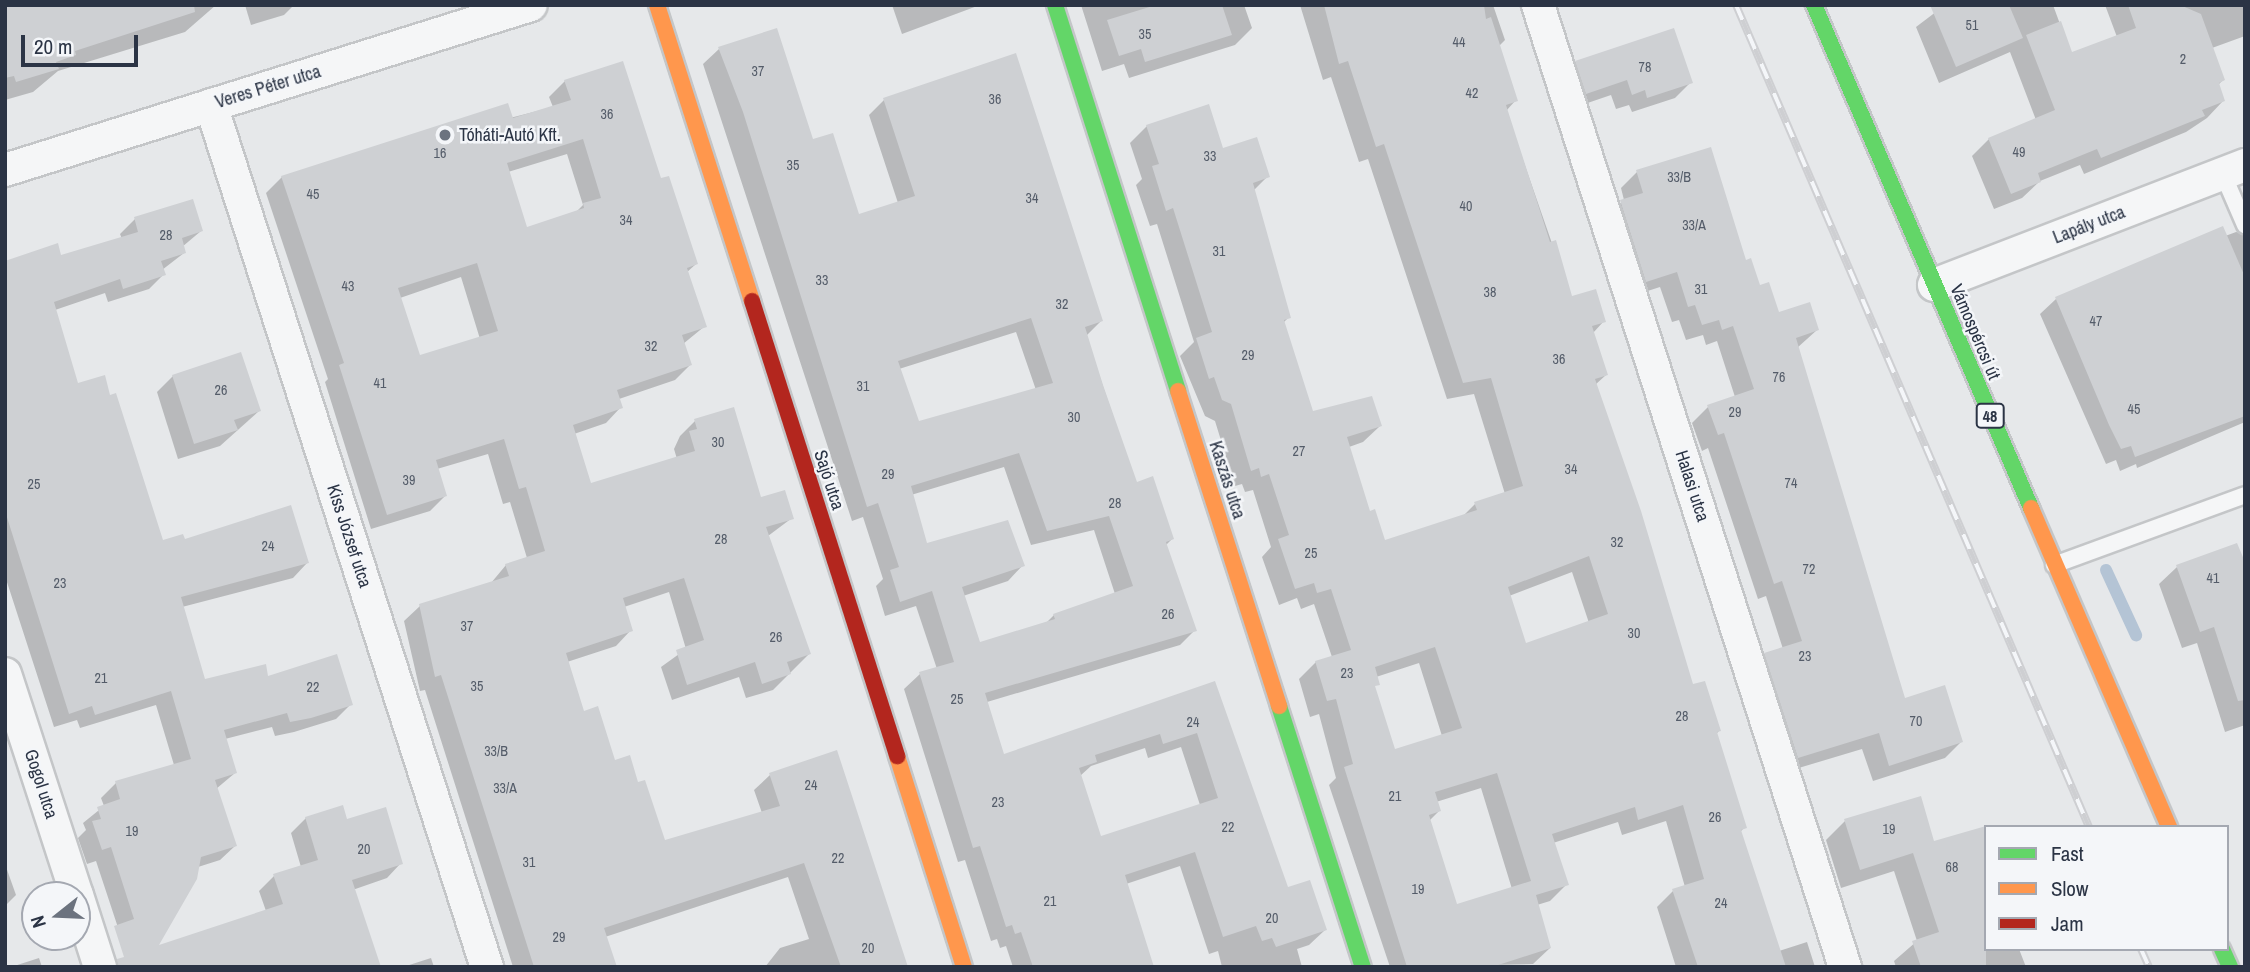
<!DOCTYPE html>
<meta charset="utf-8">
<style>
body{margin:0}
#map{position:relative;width:2250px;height:972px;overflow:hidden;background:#e6e8ea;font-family:"Archivo Narrow",sans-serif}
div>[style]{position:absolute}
.shadow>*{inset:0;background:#0003}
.stream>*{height:12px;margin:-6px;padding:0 6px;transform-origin:6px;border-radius:6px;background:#b4c4d5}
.building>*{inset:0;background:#ced0d3}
.roads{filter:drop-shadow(2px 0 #c4c6c8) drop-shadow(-2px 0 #c4c6c8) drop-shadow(0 2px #c4c6c8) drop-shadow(0 -2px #c4c6c8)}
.lane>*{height:16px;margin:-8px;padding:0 8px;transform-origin:8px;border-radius:8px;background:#f5f6f7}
.street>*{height:32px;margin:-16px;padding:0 16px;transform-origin:16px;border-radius:16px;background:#f5f6f7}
.fast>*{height:16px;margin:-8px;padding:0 8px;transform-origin:8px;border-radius:8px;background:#63d668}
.slow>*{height:16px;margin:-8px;padding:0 8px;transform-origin:8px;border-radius:8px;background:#ff974d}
.jam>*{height:16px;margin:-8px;padding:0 8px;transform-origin:8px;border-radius:8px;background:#b3261e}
.rail>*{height:8px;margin-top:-4px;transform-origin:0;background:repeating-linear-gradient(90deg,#f4f6f9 0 16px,#cecfd2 0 32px);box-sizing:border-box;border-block:2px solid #cecfd2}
.dots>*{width:19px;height:19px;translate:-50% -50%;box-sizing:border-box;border:4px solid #f4f6f9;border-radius:50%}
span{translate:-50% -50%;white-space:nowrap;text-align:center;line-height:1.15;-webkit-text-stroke:5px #f4f6f9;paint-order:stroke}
.number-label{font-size:14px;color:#545c69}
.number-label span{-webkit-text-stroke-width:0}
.shield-label span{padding:2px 5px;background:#f4f6f9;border:2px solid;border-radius:5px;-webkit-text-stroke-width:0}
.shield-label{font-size:16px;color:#2b3445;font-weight:700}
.street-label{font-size:18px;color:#2b3445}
.poi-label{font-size:18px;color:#2b3445}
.left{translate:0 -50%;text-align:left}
.frame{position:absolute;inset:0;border:7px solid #2b3445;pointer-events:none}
.legend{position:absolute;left:1984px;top:825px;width:245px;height:126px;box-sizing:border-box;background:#f4f6f9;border:2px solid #a4a8b1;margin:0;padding:9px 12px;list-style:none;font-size:21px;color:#2b3445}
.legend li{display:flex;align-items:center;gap:14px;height:35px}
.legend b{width:35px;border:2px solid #a4a8b1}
.north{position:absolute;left:21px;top:881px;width:70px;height:70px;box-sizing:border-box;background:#f4f6f9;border:2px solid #a4a8b1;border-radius:50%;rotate:252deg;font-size:19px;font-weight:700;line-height:28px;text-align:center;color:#2b3445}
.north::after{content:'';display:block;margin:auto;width:24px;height:32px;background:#6c737f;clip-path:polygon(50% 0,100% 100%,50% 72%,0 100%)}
.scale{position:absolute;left:21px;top:35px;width:117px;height:32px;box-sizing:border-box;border:4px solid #2b3445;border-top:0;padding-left:9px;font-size:21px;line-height:24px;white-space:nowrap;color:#2b3445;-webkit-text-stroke:5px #f4f6f9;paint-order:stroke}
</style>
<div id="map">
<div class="shadow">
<div style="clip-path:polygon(5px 5px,216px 5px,185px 32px,58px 71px,33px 92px,5px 100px)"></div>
<div style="clip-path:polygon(245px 5px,294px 5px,284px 15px,251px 25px)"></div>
<div style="clip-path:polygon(892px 5px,980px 5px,902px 34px)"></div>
<div style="clip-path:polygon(1081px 5px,1244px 5px,1252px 28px,1235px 45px,1129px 78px,1124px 64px,1102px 71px)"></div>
<div style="clip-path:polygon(evenodd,1300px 5px,1493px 5px,1505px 40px,1498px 47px,1516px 100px,1506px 111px,1571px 298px,1604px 321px,1593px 333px,1606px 375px,1595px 385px,1692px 687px,1719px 731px,1716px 734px,1745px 827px,1740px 832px,1779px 951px,1807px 942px,1815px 967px,1676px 967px,1657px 907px,1673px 891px,1685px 887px,1666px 821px,1622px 835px,1618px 822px,1553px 843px,1567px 884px,1550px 901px,1537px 905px,1550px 948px,1533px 964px,1390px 967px,1329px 785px,1336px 778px,1319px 714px,1310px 717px,1299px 679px,1316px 662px,1332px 657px,1314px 604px,1301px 609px,1297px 598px,1279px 605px,1262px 557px,1271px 547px,1253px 490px,1245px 492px,1242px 484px,1235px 486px,1215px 421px,1205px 416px,1180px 356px,1194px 342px,1157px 224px,1150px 226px,1136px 185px,1142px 179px,1130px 143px,1147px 126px,1222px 150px,1268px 176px,1253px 191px,1289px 317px,1283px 323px,1312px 414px,1380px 426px,1363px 442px,1349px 447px,1369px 513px,1384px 542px,1462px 517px,1475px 504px,1505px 494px,1474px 394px,1447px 399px,1368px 159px,1359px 162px,1331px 77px,1323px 80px,1300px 5px,1572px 572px,1589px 623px,1525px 645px,1509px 596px,1572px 572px,1300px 5px,1419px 663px,1442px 736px,1394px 751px,1374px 688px,1376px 677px,1419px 663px,1300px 5px,1481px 788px,1512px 889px,1456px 907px,1429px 821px,1439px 811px,1436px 802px,1481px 788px)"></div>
<div style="clip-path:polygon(1945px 5px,2053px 5px,2071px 54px,2117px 37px,2105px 5px,2245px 5px,2245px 36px,2212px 48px,2223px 80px,2218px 85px,2223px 101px,2207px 118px,2186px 132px,2084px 174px,2080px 165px,2040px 181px,2022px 198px,1994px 209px,1972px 156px,1989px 139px,2036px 120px,2010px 52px,1939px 83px,1916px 27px)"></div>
<div style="clip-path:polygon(evenodd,776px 30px,812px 141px,858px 216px,898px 203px,869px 115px,884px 100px,1101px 321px,1086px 336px,1136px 484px,1172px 539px,1166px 545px,1195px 630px,1180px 645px,987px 702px,1003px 757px,1214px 683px,1287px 889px,1325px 930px,1309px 945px,1297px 949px,1302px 967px,1222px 967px,1218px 951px,1209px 954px,1180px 866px,1126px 884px,1147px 967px,1013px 967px,1006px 946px,1000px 948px,997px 939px,991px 941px,965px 860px,958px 862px,904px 689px,920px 674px,937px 669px,916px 606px,885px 616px,876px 586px,883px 579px,863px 517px,852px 521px,703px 64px,719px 49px,776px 30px,1016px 332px,1036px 390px,918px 424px,899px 369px,1016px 332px,776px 30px,1004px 467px,1031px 545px,1094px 530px,1115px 594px,1054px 615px,1045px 624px,979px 644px,963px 596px,1008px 581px,1023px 565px,925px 545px,911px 495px,1004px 467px,776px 30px,1181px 747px,1200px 805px,1100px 838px,1080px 776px,1091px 766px,1145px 748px,1148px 758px,1181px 747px)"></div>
<div style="clip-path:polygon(1576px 62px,1691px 82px,1675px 98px,1632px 112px,1629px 105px,1616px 109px,1611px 95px,1570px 109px,1560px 78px)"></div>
<div style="clip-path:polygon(evenodd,565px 81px,659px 180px,696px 264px,686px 273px,705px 326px,683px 344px,690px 365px,675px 380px,619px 399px,621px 407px,606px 423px,574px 434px,590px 486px,677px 459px,674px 449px,680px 436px,695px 421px,760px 499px,792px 518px,768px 536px,809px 654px,773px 690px,746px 698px,739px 677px,672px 700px,661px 667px,686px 649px,669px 592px,624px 607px,631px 630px,616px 646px,567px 662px,583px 713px,614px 762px,637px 785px,664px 843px,762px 813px,754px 790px,770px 775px,906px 967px,765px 967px,780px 948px,809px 939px,788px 877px,605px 937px,616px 967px,513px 967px,425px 690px,420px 691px,404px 621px,420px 606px,491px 583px,506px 565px,527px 558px,510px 502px,503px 504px,488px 454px,437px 469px,445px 496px,430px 511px,371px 529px,325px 382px,328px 379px,266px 193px,282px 177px,553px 107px,549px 97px,565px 81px,567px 154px,583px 205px,576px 212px,526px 229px,508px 172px,567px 154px,565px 81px,461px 277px,480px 339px,419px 358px,400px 298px,461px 277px)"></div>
<div style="clip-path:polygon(1637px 172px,1744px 262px,1778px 314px,1817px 330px,1797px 348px,1904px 700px,1961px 742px,1945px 758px,1873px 781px,1862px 749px,1782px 773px,1749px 671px,1765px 655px,1783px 649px,1766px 596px,1758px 599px,1708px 448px,1702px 451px,1692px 423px,1708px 407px,1735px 397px,1717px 341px,1706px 345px,1703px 335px,1686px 340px,1679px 320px,1672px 322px,1660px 287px,1629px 297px,1604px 218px,1624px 200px,1621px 188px)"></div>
<div style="clip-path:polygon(135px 219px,201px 231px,182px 247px,184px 253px,162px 270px,164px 274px,149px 289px,108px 302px,105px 293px,55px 310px,77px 385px,161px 542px,183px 541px,307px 563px,293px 578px,182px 607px,204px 681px,267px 678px,351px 704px,336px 719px,294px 732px,275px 736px,272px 727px,225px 739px,235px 773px,216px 789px,235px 846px,220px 860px,198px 867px,155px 948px,266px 911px,259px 891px,274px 876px,301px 867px,291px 833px,306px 818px,346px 822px,401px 863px,387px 878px,131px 967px,96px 861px,87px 864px,78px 838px,86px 830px,83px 823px,104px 806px,101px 798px,116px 783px,174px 765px,156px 705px,80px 728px,77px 720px,54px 727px,5px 576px,5px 261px,60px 257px,122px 239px,120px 234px)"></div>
<div style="clip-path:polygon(2236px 232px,2245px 234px,2245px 422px,2137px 468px,2136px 464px,2120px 471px,2116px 460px,2106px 464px,2040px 314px,2056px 299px)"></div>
<div style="clip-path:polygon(173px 376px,259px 411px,220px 446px,178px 459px,157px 392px)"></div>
<div style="clip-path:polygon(2236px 545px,2245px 564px,2245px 725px,2225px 732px,2197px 643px,2182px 648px,2159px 584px,2177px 567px)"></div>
<div style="clip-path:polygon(1845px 821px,1933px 844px,1986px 949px,2019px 949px,2026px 967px,1896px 967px,1894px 961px,1917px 941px,1894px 871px,1841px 888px,1826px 840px)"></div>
<div style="clip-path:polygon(5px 864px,16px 895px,5px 906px)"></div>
<div style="clip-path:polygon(39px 958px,42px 967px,11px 967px)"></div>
<div style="clip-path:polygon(431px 958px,434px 967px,403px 967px)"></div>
</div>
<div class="stream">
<div style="left:2106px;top:570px;width:72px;rotate:65.2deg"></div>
</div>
<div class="building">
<div style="clip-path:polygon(5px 5px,194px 5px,195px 12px,75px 51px,76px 55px,56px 62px,59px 69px,16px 82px,14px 76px,5px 78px)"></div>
<div style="clip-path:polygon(1156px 5px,1222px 5px,1232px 35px,1145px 62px,1141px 49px,1119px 56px,1107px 20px)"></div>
<div style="clip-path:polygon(evenodd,1324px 5px,1484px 5px,1486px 19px,1491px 17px,1518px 101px,1506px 105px,1550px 242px,1556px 240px,1572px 296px,1596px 289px,1606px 322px,1592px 326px,1608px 375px,1595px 379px,1641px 511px,1693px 684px,1705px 681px,1721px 731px,1717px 732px,1747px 828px,1741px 830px,1786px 967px,1698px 967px,1672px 889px,1704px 879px,1683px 805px,1638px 820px,1635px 807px,1552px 834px,1569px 885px,1536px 895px,1551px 948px,1492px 967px,1407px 967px,1344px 767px,1353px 764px,1336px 699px,1327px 701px,1315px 661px,1351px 650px,1331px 589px,1317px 593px,1314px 583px,1295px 589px,1278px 539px,1289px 535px,1269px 474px,1261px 477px,1259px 468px,1251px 471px,1231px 404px,1222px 400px,1214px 377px,1209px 379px,1196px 338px,1212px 332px,1173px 208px,1166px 211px,1152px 166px,1159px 164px,1146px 125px,1209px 104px,1223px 148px,1257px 137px,1270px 177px,1253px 183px,1291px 318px,1284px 320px,1313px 411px,1372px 396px,1382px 426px,1347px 437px,1370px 511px,1375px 509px,1385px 540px,1477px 510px,1474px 502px,1523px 486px,1491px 378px,1463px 383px,1384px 144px,1376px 147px,1348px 61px,1339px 64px,1324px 5px,1589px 556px,1608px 614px,1526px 643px,1508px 587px,1589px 556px,1324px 5px,1435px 647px,1462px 728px,1395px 749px,1375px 686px,1380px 685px,1375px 667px,1435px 647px,1324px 5px,1497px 773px,1531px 881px,1457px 904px,1429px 815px,1441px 811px,1435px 792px,1497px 773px)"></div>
<div style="clip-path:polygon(1930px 5px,2009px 5px,2023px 38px,1956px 67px)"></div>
<div style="clip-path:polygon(2128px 5px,2180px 5px,2201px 14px,2225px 80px,2219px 83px,2225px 101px,2202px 110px,2205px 116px,2101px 158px,2097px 149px,2038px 173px,2041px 182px,2011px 194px,1988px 138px,2055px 110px,2026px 35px,2061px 21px,2072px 52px,2136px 28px)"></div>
<div style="clip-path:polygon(evenodd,777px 28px,813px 139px,833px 133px,859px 214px,915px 196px,883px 98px,1016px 53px,1103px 321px,1085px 327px,1103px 385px,1137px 482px,1153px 476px,1174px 539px,1166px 542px,1197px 631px,985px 693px,1004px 754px,1215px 681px,1288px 887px,1310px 880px,1327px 930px,1276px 947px,1272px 938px,1262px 941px,1256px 926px,1223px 937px,1195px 852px,1125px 875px,1154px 967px,1033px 967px,1021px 932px,1015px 934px,1012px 925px,1006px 927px,980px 846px,973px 848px,919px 672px,954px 662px,932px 591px,900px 602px,890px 570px,899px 567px,878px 503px,867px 507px,743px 112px,718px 47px,777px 28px,1031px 318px,1053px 383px,919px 421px,898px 361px,1031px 318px,777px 28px,1019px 453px,1047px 531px,1109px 516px,1133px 586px,1053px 614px,1055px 619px,980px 642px,962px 587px,1025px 566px,1008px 520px,927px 543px,911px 486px,1019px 453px,777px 28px,1197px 733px,1218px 798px,1101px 836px,1079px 768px,1097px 762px,1095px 755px,1160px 734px,1163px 744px,1197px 733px)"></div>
<div style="clip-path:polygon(1674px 28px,1693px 83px,1647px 98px,1645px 90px,1632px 95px,1627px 80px,1586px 94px,1575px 61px)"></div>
<div style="clip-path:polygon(evenodd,623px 61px,661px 178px,669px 176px,698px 264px,687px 268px,707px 327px,682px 335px,692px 365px,617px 390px,623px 408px,573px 425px,591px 483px,695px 451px,689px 431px,697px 429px,694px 419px,734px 407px,761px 497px,785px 490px,794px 519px,766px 527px,811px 654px,787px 662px,791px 674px,762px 684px,755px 662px,687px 685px,676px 650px,704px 640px,684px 578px,623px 598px,633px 631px,566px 653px,584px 711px,598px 706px,615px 760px,630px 755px,638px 782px,645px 780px,665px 840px,780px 806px,769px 773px,837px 750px,908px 967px,841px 967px,804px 863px,604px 928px,617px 967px,534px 967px,441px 675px,435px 677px,419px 604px,509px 576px,505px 564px,545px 551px,526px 487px,519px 489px,504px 439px,436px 460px,447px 496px,387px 515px,339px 365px,344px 363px,281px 176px,508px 103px,513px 118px,571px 100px,564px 80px,623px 61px,583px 139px,601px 198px,583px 203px,584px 208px,527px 227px,507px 163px,583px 139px,623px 61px,477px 263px,498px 331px,420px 355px,398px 288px,477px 263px)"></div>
<div style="clip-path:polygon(1711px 147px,1746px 260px,1751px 258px,1760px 285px,1769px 282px,1779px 312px,1810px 302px,1819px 330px,1796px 338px,1905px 698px,1945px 685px,1963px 742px,1889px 766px,1879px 733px,1798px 758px,1764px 653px,1802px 641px,1782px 581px,1774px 584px,1724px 433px,1718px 435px,1707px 405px,1754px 389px,1733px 326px,1722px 330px,1719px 320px,1702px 325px,1695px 305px,1688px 307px,1677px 272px,1646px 282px,1620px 200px,1643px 193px,1636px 170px)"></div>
<div style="clip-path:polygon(193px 199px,203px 231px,182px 238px,186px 253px,161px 261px,166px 275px,123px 289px,120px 279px,54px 302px,78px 383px,105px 375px,110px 395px,116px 393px,163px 540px,183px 534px,185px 539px,291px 505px,309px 563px,181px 597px,205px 679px,266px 664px,268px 676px,337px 654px,353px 705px,311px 718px,290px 722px,287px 713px,224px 730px,237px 773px,215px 780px,237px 846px,201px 857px,197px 879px,159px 945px,283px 904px,273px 874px,318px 860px,305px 817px,343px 805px,347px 819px,386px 807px,403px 864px,352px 880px,381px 967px,118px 967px,117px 959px,124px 957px,114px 926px,134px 919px,111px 847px,102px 850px,92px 821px,101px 819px,97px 807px,120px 799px,115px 781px,191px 759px,171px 691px,95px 715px,92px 706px,69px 714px,5px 511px,5px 261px,58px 243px,61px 255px,138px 232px,134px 217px)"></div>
<div style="clip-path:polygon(2223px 226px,2245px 277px,2245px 416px,2135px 457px,2131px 446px,2121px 449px,2109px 425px,2055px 297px)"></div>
<div style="clip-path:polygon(241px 352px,261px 411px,234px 420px,238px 430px,194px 444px,172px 375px)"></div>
<div style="clip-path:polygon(2237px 543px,2245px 562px,2245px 700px,2238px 701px,2214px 627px,2200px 632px,2176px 565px)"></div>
<div style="clip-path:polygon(1921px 796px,1934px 841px,1986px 826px,1986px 967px,1921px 967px,1912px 941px,1939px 932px,1913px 853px,1860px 870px,1844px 819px)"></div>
</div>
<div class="roads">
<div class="lane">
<div style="left:2223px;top:174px;width:56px;rotate:66.7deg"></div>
<div style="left:2054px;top:565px;width:203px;rotate:-20.1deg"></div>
</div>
<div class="street">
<div style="left:1538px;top:5px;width:1010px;rotate:72.3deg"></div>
<div style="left:211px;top:105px;width:905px;rotate:72.25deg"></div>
<div style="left:5px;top:170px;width:551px;rotate:-17.42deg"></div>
<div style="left:1934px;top:285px;width:333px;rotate:-21.1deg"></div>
<div style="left:5px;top:674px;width:232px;rotate:72deg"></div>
<div style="left:77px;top:895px;width:76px;rotate:72.3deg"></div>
</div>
<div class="fast">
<div style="left:1055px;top:5px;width:405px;rotate:72.3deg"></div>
<div style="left:1814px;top:5px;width:548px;rotate:66.66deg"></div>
<div style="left:1279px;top:706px;width:274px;rotate:72.2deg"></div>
<div style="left:2222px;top:949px;width:20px;rotate:66deg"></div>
</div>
<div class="slow">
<div style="left:657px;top:5px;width:311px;rotate:72.2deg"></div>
<div style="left:1178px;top:391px;width:331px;rotate:72.2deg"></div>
<div style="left:2031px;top:508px;width:348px;rotate:66.6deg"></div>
<div style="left:897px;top:756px;width:221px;rotate:72.4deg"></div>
</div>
<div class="jam">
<div style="left:752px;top:301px;width:478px;rotate:72.3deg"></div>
</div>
</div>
<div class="rail">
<div style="left:1736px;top:5px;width:895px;rotate:66.76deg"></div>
<div style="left:2141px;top:949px;width:20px;rotate:66deg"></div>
</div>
<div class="dots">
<div style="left:445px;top:135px;background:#6c737f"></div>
</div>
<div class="number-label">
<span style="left:1972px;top:25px">51</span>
<span style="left:1145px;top:34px">35</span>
<span style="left:1459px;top:42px">44</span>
<span style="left:2183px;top:59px">2</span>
<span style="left:1645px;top:67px">78</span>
<span style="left:758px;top:71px">37</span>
<span style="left:1472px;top:93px">42</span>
<span style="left:995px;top:99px">36</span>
<span style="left:607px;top:114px">36</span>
<span style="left:2019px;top:152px">49</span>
<span style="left:440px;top:153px">16</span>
<span style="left:1210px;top:156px">33</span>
<span style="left:793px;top:165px">35</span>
<span style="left:1679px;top:177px">33/B</span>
<span style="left:313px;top:194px">45</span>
<span style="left:1032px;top:198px">34</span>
<span style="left:1466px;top:206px">40</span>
<span style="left:626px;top:220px">34</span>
<span style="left:1694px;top:225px">33/A</span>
<span style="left:166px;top:235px">28</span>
<span style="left:1219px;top:251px">31</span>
<span style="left:822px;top:280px">33</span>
<span style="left:348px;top:286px">43</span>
<span style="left:1701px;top:289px">31</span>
<span style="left:1490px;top:292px">38</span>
<span style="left:1062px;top:304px">32</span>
<span style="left:2096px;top:321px">47</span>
<span style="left:651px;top:346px">32</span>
<span style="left:1248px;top:355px">29</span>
<span style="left:1559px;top:359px">36</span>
<span style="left:1779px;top:377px">76</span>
<span style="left:380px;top:383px">41</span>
<span style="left:863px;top:386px">31</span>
<span style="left:221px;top:390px">26</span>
<span style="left:2134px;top:409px">45</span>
<span style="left:1735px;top:412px">29</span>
<span style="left:1074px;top:417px">30</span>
<span style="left:718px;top:442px">30</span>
<span style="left:1299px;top:451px">27</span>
<span style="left:1571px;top:469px">34</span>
<span style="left:888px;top:474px">29</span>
<span style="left:409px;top:480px">39</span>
<span style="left:1791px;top:483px">74</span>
<span style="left:34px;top:484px">25</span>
<span style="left:1115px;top:503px">28</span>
<span style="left:721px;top:539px">28</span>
<span style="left:1617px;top:542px">32</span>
<span style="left:268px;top:546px">24</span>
<span style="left:1311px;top:553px">25</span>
<span style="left:1809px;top:569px">72</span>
<span style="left:2213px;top:578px">41</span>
<span style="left:60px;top:583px">23</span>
<span style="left:1168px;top:614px">26</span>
<span style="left:467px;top:626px">37</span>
<span style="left:1634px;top:633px">30</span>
<span style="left:776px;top:637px">26</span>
<span style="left:1805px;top:656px">23</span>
<span style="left:1347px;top:673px">23</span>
<span style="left:101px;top:678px">21</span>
<span style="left:477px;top:686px">35</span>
<span style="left:313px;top:687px">22</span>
<span style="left:957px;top:699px">25</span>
<span style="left:1682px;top:716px">28</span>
<span style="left:1916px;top:721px">70</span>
<span style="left:1193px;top:722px">24</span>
<span style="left:496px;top:751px">33/B</span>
<span style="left:811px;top:785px">24</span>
<span style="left:505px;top:788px">33/A</span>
<span style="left:1395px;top:796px">21</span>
<span style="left:998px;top:802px">23</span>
<span style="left:1715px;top:817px">26</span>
<span style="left:1228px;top:827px">22</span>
<span style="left:1889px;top:829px">19</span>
<span style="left:132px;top:831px">19</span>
<span style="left:364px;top:849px">20</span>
<span style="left:838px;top:858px">22</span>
<span style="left:529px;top:862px">31</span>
<span style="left:1952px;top:867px">68</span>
<span style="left:1418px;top:889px">19</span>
<span style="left:1050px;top:901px">21</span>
<span style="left:1721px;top:903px">24</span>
<span style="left:1272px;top:918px">20</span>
<span style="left:559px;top:937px">29</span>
<span style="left:868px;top:948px">20</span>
</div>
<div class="shield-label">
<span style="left:1990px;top:416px">48</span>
</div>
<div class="street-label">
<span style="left:268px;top:87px;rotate:-17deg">Veres Péter utca</span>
<span style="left:2089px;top:225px;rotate:-21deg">Lapály utca</span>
<span style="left:1975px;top:332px;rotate:67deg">Vámospércsi út</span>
<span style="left:829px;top:480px;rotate:72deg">Sajó utca</span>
<span style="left:1227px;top:480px;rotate:72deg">Kaszás utca</span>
<span style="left:1692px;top:486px;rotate:72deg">Halasi utca</span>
<span style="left:349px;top:536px;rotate:72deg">Kiss József utca</span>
<span style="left:41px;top:784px;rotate:72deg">Gogol utca</span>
</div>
<div class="poi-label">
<span class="left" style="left:459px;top:135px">Tóháti-Autó Kft.</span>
</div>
<div class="frame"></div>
<ul class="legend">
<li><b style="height:9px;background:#63d668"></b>Fast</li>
<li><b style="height:9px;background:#ff974d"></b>Slow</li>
<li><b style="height:9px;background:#b3261e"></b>Jam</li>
</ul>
<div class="north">N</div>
<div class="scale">20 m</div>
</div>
